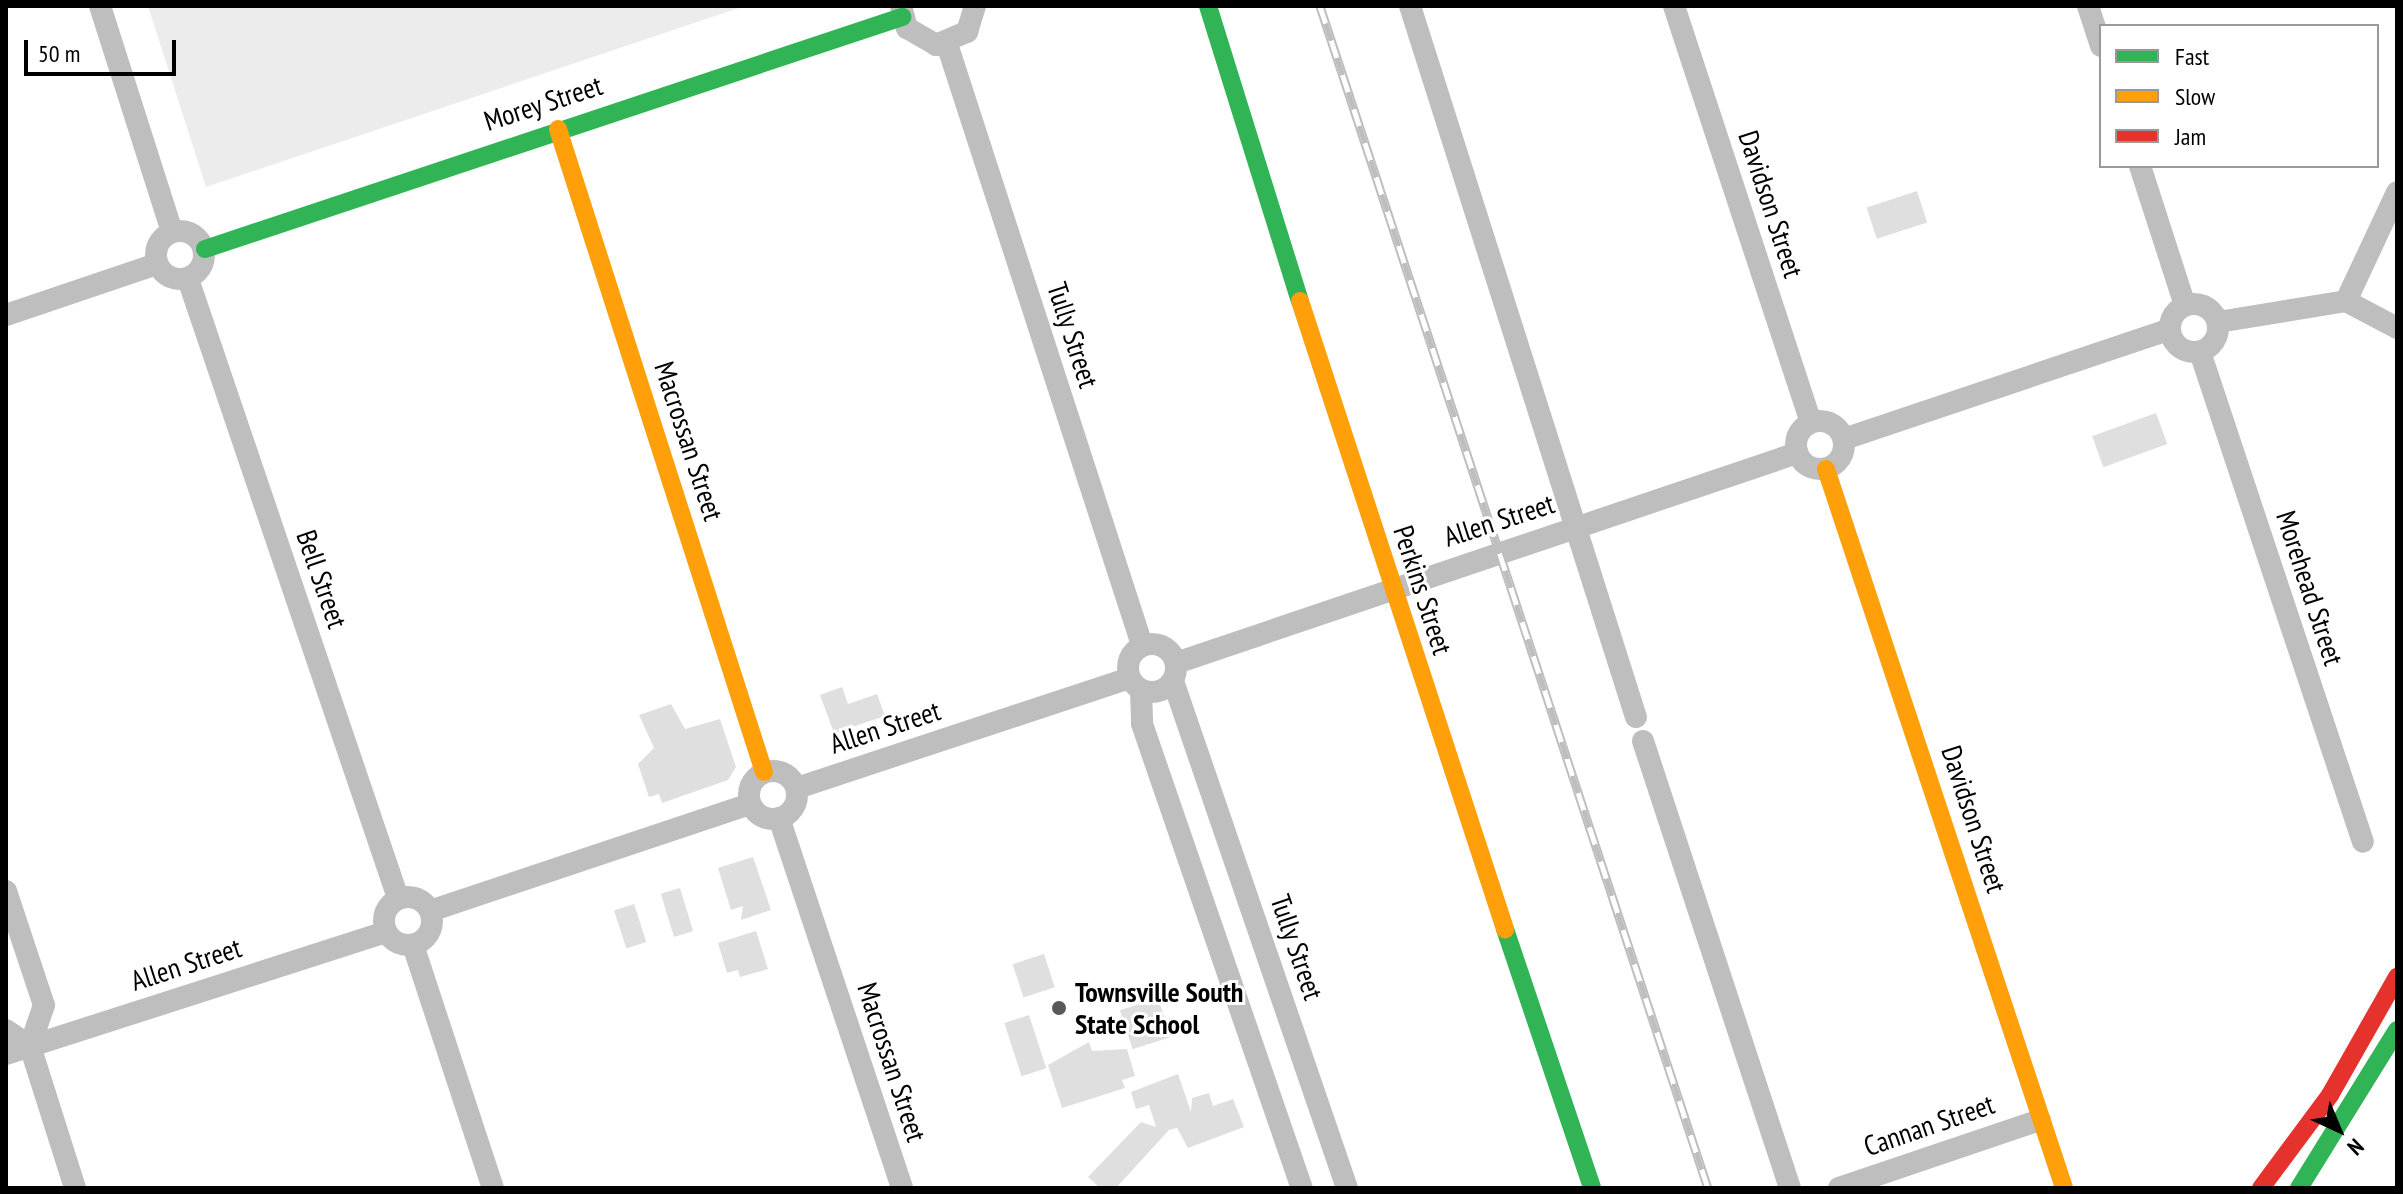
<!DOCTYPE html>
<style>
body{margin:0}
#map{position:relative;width:2403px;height:1194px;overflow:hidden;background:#fff;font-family:"PT Sans Narrow",sans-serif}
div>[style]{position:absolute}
.green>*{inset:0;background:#ececec}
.building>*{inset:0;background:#dfdfdf;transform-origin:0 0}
.street>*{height:22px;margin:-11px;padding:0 11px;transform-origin:11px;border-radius:11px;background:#bebebe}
.street>.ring{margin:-11px;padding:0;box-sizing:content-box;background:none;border:22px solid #bebebe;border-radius:50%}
.fast>*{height:18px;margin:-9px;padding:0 9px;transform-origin:9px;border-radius:9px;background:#30b455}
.slow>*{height:18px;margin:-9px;padding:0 9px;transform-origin:9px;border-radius:9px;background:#ff9f0a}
.jam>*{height:18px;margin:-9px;padding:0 9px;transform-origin:9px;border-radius:9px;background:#e5322d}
.rail>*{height:9px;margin-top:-4.5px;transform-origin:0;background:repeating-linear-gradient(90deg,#fff 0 18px,#bebebe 0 36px);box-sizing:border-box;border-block:2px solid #bebebe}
.dots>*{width:22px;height:22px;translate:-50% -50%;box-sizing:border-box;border:4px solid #fff;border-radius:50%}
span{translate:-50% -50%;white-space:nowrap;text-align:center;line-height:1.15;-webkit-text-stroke:6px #fff;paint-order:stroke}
.street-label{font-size:28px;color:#000}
.poi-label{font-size:28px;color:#000;font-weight:700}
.left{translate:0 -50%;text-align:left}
.frame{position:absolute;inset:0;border:8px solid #000;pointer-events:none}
.legend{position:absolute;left:2099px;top:24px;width:280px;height:144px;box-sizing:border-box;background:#fff;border:2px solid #999;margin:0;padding:10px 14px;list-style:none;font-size:24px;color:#000}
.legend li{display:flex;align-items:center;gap:16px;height:40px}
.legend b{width:40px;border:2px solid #999}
.north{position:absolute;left:2299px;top:1090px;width:80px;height:80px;-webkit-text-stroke:6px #fff;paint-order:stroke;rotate:136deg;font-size:22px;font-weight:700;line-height:32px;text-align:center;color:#000}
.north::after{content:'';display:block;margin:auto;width:28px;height:36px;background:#000;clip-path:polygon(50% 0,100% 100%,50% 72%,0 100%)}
.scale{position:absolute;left:24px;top:40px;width:152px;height:36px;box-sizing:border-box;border:4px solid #000;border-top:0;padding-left:10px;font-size:24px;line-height:28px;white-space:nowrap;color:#000;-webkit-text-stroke:6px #fff;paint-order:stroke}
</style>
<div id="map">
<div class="green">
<div style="clip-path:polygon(148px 6px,745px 6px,206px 187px)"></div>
</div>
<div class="building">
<div style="left:1917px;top:191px;width:33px;height:53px;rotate:72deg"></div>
<div style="left:2156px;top:413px;width:33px;height:68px;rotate:70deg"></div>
<div style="clip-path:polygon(842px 687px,848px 704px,877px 694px,885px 716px,834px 733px,820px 695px)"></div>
<div style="clip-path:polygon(671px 704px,685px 729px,720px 719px,736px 767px,728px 780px,662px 803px,659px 794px,649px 797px,638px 764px,654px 748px,639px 715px)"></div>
<div style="clip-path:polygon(753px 857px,771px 910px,741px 920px,743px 906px,731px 910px,718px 868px)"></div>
<div style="left:680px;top:888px;width:45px;height:20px;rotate:73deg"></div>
<div style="left:634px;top:904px;width:40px;height:21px;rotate:72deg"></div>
<div style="clip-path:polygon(756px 931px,768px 969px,740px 977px,738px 970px,727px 973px,718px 943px)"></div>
<div style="left:1044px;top:954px;width:35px;height:33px;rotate:72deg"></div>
<div style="left:1158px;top:998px;width:41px;height:40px;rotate:72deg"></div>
<div style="left:1029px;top:1015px;width:56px;height:26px;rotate:72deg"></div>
<div style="clip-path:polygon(1089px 1042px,1092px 1051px,1127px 1049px,1135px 1076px,1122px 1080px,1125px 1088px,1062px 1108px,1048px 1065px)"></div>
<div style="clip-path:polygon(1178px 1074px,1191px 1112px,1192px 1098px,1209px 1093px,1213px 1106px,1233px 1099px,1244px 1127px,1188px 1148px,1177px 1128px,1169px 1130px,1116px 1188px,1100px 1188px,1088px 1177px,1141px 1122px,1156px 1127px,1149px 1105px,1136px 1109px,1131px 1092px)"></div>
</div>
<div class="street">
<div style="left:100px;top:6px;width:237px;rotate:72.3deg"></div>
<div style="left:901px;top:6px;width:23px;rotate:75deg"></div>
<div style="left:907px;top:28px;width:34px;rotate:30deg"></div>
<div style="left:936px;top:45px;width:34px;rotate:-23deg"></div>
<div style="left:967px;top:32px;width:27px;rotate:-73deg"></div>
<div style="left:1410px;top:6px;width:746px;rotate:72.37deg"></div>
<div style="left:1674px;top:6px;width:438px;rotate:71.8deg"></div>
<div style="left:2088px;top:6px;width:42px;rotate:72deg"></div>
<div style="left:947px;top:44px;width:632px;rotate:72.02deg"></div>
<div style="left:2140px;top:166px;width:146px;rotate:72.1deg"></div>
<div class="ring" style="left:156px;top:231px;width:26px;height:26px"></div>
<div style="left:188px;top:279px;width:654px;rotate:71.26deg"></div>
<div style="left:2346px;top:301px;width:120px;rotate:-64.9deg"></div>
<div class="ring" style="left:2170px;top:304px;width:26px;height:26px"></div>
<div style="left:6px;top:315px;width:159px;rotate:-18.7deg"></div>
<div style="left:2218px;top:322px;width:130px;rotate:-9.3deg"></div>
<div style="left:2346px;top:301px;width:58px;rotate:27.9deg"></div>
<div style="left:2200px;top:352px;width:516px;rotate:71.6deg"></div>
<div class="ring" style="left:1796px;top:421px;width:26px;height:26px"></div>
<div style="left:1844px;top:439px;width:344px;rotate:-18.6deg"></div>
<div class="ring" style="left:1128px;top:644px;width:26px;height:26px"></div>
<div style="left:1176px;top:663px;width:656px;rotate:-18.68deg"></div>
<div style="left:1173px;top:681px;width:536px;rotate:71.06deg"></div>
<div style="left:1141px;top:691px;width:33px;rotate:88deg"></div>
<div style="left:1142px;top:724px;width:491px;rotate:71deg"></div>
<div style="left:1643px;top:741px;width:471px;rotate:71.8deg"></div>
<div class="ring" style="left:749px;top:771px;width:26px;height:26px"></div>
<div style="left:797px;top:788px;width:350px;rotate:-18.3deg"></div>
<div style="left:779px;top:818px;width:390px;rotate:71.6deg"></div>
<div style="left:6px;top:891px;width:120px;rotate:71.6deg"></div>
<div style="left:44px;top:1005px;width:43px;rotate:108.9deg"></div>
<div style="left:30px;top:1046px;width:149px;rotate:72.4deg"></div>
<div class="ring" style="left:384px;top:897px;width:26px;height:26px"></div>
<div style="left:430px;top:911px;width:337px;rotate:-18.5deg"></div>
<div style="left:413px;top:945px;width:256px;rotate:71.8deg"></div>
<div style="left:6px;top:1030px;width:29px;rotate:34deg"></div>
<div style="left:6px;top:1054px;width:398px;rotate:-17.8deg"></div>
<div style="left:1839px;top:1188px;width:212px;rotate:-18.7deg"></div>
</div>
<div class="fast">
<div style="left:1208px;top:6px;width:309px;rotate:72.7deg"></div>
<div style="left:205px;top:249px;width:735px;rotate:-18.41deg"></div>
<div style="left:1505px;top:929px;width:273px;rotate:71.4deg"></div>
<div style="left:2299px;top:1188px;width:186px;rotate:-58.2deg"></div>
</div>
<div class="slow">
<div style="left:558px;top:129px;width:675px;rotate:72.24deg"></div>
<div style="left:1300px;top:301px;width:661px;rotate:71.92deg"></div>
<div style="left:1826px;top:469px;width:757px;rotate:71.68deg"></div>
</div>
<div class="jam">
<div style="left:2261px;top:1188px;width:116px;rotate:-53.4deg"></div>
<div style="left:2330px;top:1095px;width:136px;rotate:-60.4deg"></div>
</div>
<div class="rail">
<div style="left:1320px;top:6px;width:1244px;rotate:71.83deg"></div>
</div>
<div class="dots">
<div style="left:1059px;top:1008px;background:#595959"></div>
</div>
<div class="street-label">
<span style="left:543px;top:103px;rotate:-18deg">Morey Street</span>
<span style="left:1771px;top:204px;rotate:72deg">Davidson Street</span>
<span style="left:1073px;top:335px;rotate:72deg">Tully Street</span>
<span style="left:689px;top:441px;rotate:72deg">Macrossan Street</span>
<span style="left:1499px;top:520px;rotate:-18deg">Allen Street</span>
<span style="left:322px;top:579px;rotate:71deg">Bell Street</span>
<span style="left:2310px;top:588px;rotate:72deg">Morehead Street</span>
<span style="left:1423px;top:590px;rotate:72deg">Perkins Street</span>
<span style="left:885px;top:727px;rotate:-18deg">Allen Street</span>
<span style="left:1974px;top:819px;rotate:72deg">Davidson Street</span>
<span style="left:1297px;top:947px;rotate:71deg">Tully Street</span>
<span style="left:186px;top:964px;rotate:-18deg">Allen Street</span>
<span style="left:892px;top:1062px;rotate:72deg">Macrossan Street</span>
<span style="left:1929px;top:1125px;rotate:-19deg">Cannan Street</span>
</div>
<div class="poi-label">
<span class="left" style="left:1075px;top:1008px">Townsville South<br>State School</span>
</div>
<div class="frame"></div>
<ul class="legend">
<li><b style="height:10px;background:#30b455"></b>Fast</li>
<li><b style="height:10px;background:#ff9f0a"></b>Slow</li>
<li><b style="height:10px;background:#e5322d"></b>Jam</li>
</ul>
<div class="north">N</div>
<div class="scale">50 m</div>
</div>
